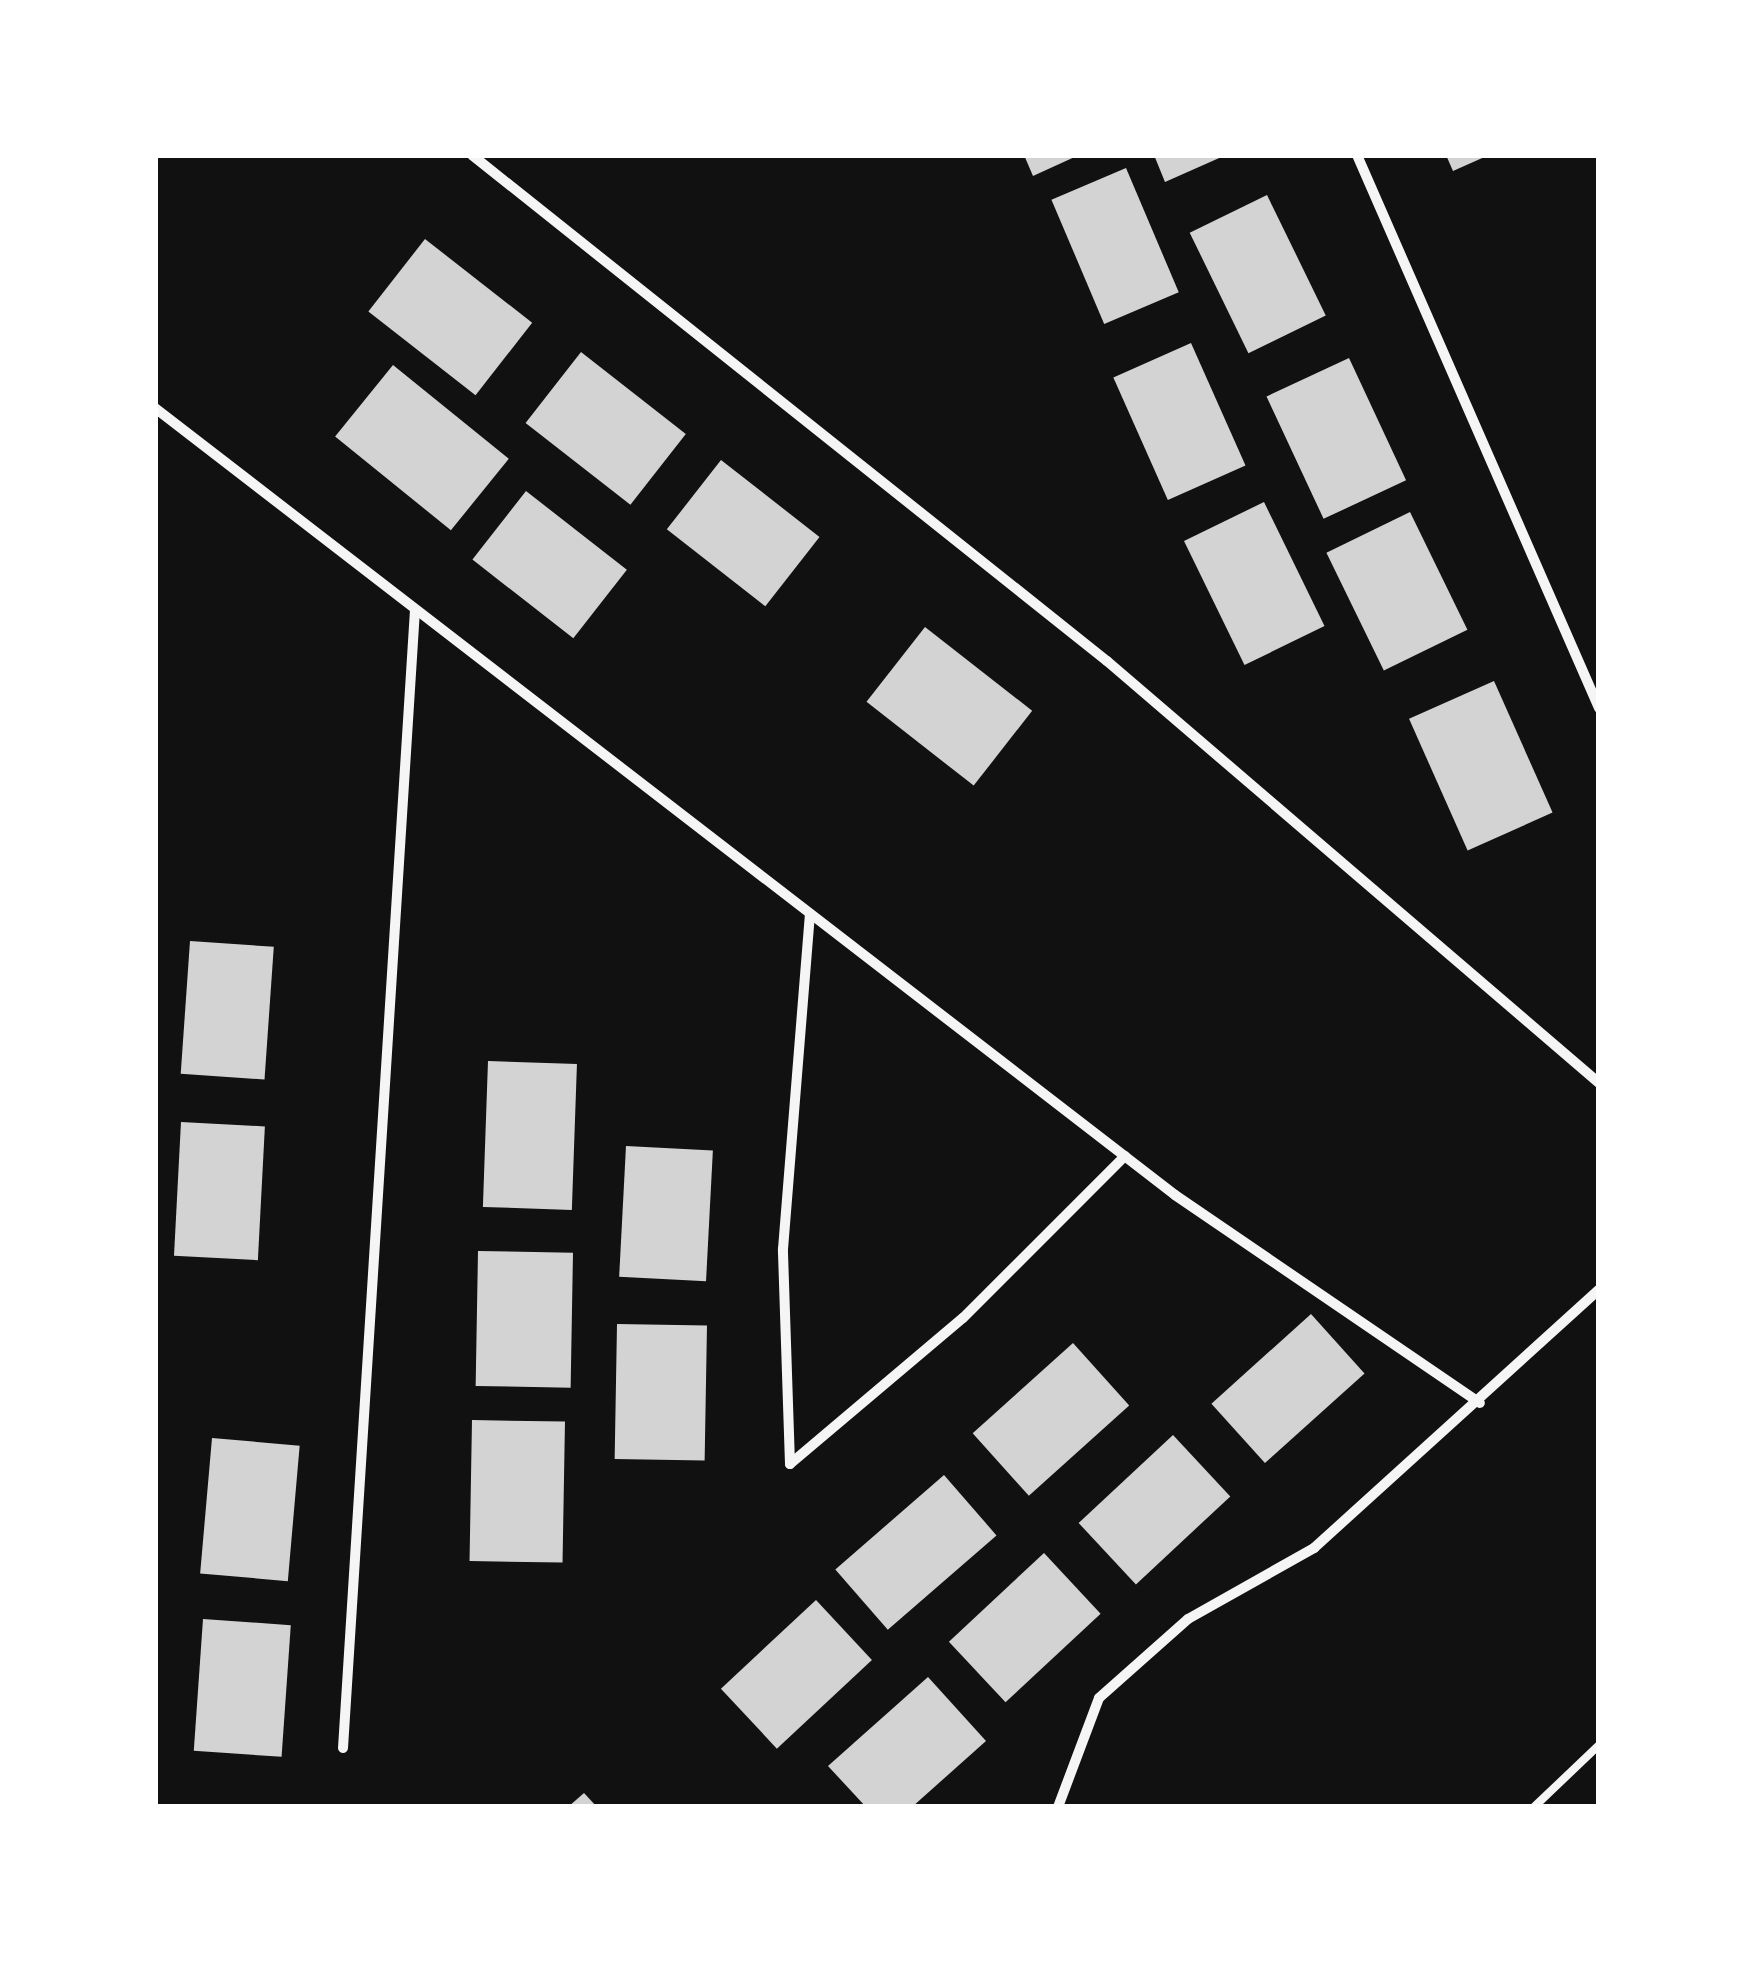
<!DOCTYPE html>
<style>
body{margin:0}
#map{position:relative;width:1754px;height:1962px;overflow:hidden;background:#111;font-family:Inter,sans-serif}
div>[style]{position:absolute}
.building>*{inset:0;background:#d3d3d3;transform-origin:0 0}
.service>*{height:8px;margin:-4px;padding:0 4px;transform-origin:4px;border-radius:4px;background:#f5f5f5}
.minor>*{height:10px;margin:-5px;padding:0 5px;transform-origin:5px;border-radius:5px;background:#f5f5f5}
span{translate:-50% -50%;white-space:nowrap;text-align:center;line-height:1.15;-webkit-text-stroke:8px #fff;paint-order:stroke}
.frame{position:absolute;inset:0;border:158px solid #fff;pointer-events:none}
</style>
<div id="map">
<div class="building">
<div style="clip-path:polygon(1024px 155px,1079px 155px,1033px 176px)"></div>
<div style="clip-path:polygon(1154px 155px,1226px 155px,1165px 182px)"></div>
<div style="clip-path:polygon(1446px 155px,1489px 155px,1453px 171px)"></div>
<div style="left:1126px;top:168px;width:135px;height:81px;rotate:67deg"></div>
<div style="left:1267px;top:195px;width:134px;height:86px;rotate:64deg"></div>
<div style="left:425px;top:239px;width:136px;height:92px;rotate:38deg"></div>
<div style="left:1191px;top:343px;width:134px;height:85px;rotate:66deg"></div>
<div style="left:581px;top:352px;width:133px;height:90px;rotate:38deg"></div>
<div style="left:1349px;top:358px;width:135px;height:91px;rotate:65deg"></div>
<div style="left:393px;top:365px;width:149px;height:92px;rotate:39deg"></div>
<div style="left:721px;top:460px;width:125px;height:88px;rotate:38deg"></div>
<div style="left:526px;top:491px;width:128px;height:87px;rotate:38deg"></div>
<div style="left:1264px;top:502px;width:138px;height:89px;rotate:64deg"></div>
<div style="left:1410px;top:512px;width:131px;height:93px;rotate:64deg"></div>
<div style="left:925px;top:627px;width:136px;height:95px;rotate:38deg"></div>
<div style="left:1494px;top:681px;width:144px;height:93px;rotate:66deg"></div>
<div style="left:190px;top:941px;width:84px;height:133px;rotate:4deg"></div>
<div style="left:488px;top:1061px;width:89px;height:146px;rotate:2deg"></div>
<div style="left:181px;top:1122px;width:84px;height:134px;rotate:3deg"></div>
<div style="left:626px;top:1146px;width:87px;height:131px;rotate:3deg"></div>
<div style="left:478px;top:1251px;width:95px;height:135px;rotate:1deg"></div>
<div style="left:1311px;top:1314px;width:80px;height:134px;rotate:48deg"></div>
<div style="left:617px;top:1324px;width:90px;height:135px;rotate:1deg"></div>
<div style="left:1073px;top:1343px;width:84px;height:135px;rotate:48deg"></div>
<div style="left:472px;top:1420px;width:93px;height:141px;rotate:1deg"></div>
<div style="left:1173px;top:1435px;width:84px;height:129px;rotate:47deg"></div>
<div style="left:212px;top:1438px;width:88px;height:136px;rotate:5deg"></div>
<div style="left:944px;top:1475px;width:80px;height:144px;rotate:49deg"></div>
<div style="left:1044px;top:1553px;width:83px;height:130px;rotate:47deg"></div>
<div style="left:816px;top:1600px;width:82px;height:130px;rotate:47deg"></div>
<div style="left:203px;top:1619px;width:88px;height:132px;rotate:4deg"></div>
<div style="clip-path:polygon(928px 1677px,986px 1741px,912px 1807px,866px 1807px,828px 1766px)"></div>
<div style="clip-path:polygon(584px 1793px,597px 1807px,568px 1807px)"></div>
</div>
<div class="service">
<div style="left:1534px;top:1807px;width:90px;rotate:-43.6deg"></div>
</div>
<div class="minor">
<div style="left:472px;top:155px;width:812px;rotate:38.55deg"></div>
<div style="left:1107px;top:661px;width:648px;rotate:40.62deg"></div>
<div style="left:1357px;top:155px;width:604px;rotate:66.37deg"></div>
<div style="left:155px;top:408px;width:1288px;rotate:37.65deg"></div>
<div style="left:1175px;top:1195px;width:369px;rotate:34.3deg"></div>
<div style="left:790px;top:1464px;width:215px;rotate:-91.9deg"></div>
<div style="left:783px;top:1249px;width:336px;rotate:-85.4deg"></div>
<div style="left:790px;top:1464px;width:226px;rotate:-40.2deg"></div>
<div style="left:963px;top:1318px;width:229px;rotate:-45deg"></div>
<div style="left:343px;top:1748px;width:1140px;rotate:-86.38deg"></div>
<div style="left:1058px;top:1807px;width:116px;rotate:-69.4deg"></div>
<div style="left:1099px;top:1698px;width:119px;rotate:-41.6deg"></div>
<div style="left:1188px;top:1619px;width:145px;rotate:-29.4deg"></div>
<div style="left:1314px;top:1548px;width:384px;rotate:-42.2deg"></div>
</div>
<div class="frame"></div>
</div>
